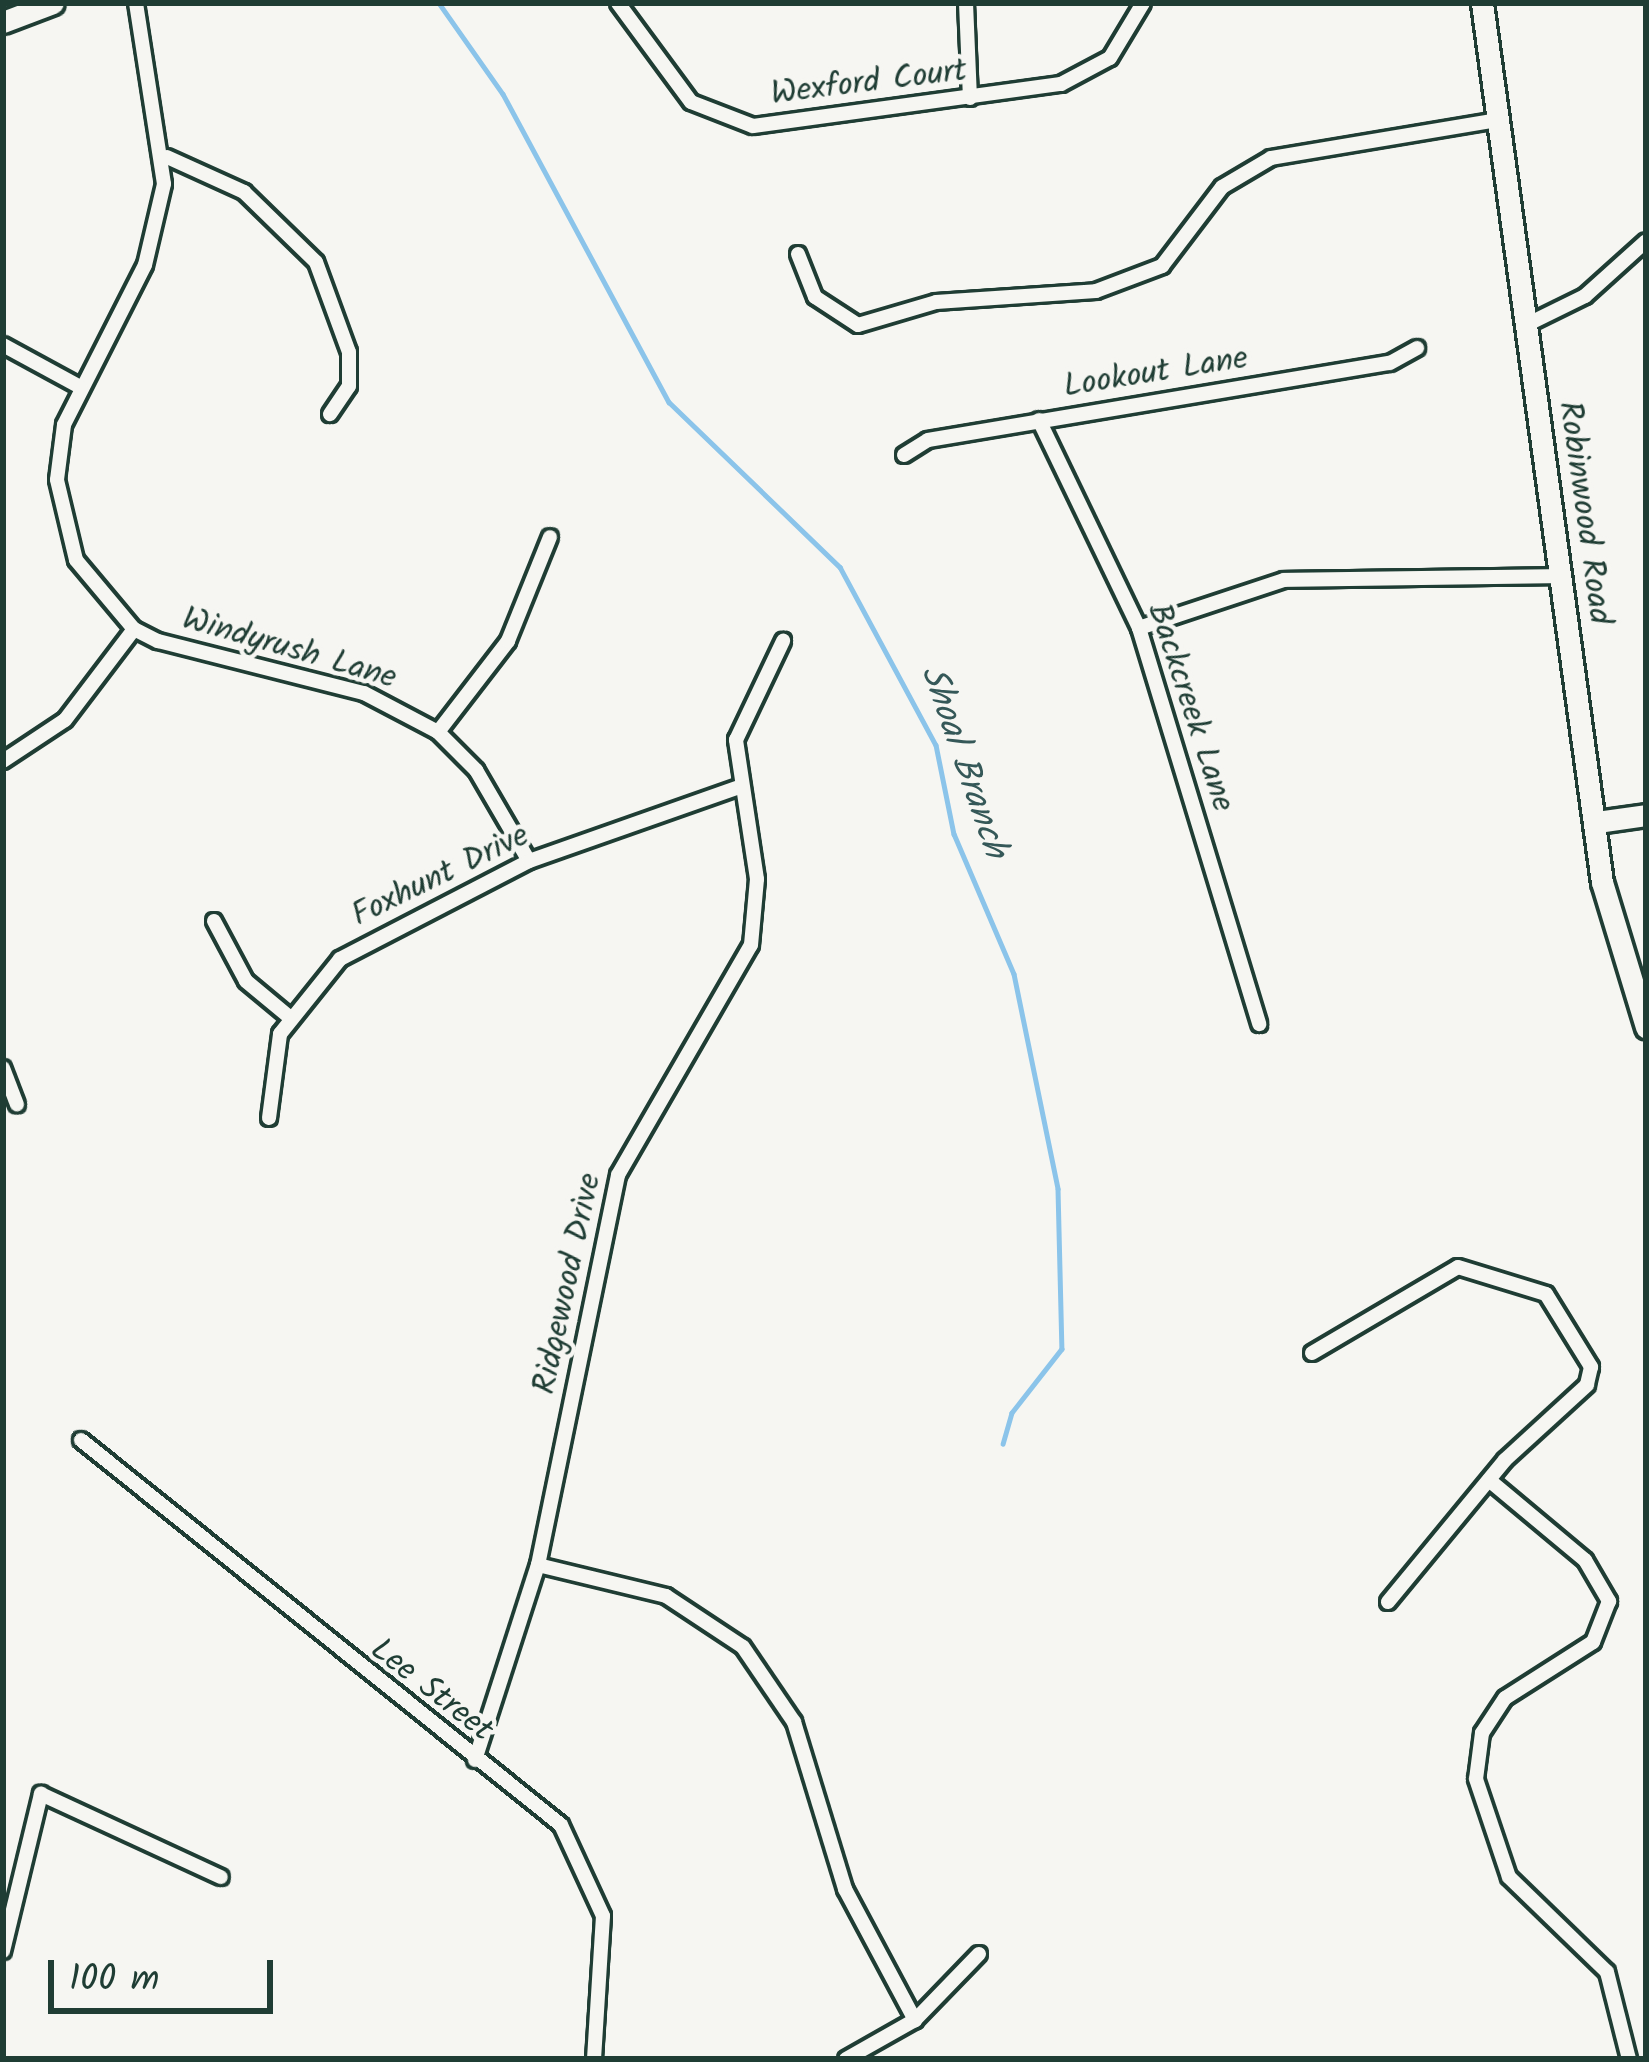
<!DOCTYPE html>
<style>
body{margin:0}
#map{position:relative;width:1649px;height:2062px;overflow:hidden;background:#f6f6f2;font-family:Kalam,sans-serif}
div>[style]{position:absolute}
.stream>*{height:4.5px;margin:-2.25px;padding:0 2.25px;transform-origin:2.25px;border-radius:2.25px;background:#8bc4ea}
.roads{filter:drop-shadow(3px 0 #1f3d34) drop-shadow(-3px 0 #1f3d34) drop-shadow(0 3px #1f3d34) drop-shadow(0 -3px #1f3d34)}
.street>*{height:14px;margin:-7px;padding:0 7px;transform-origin:7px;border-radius:7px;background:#f6f6f2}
.secondary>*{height:21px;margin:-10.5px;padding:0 10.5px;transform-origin:10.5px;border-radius:10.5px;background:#f6f6f2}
span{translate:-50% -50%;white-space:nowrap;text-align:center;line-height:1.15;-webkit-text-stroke:9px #f6f6f2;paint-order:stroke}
.street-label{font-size:33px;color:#1f3d34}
.water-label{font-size:36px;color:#355858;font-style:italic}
.frame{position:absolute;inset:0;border:6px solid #1f3d34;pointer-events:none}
.scale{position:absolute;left:48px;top:1960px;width:225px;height:54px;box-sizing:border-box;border:6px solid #1f3d34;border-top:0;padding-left:15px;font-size:36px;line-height:42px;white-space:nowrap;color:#1f3d34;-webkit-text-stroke:9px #f6f6f2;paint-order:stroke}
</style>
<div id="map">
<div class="stream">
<div style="left:439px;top:3px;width:111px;rotate:54.9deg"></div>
<div style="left:503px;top:94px;width:350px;rotate:61.7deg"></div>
<div style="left:669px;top:402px;width:238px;rotate:44deg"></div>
<div style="left:840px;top:567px;width:202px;rotate:61.7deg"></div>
<div style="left:936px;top:745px;width:91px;rotate:78.6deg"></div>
<div style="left:954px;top:834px;width:152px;rotate:66.8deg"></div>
<div style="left:1014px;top:974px;width:219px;rotate:78.4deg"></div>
<div style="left:1058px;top:1189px;width:160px;rotate:88.6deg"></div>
<div style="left:1062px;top:1349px;width:81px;rotate:128deg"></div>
<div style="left:1012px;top:1413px;width:32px;rotate:106deg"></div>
</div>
<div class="roads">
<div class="street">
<div style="left:136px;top:3px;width:183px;rotate:81.2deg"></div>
<div style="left:164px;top:184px;width:83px;rotate:103.2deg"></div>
<div style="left:145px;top:265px;width:179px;rotate:116.9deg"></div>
<div style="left:64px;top:425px;width:55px;rotate:97.3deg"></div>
<div style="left:57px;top:480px;width:82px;rotate:76.6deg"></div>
<div style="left:76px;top:560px;width:90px;rotate:50deg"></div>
<div style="left:134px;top:629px;width:27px;rotate:27deg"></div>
<div style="left:158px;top:641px;width:212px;rotate:14.2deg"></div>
<div style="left:364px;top:693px;width:84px;rotate:27.8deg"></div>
<div style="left:438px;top:732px;width:54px;rotate:45deg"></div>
<div style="left:476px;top:770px;width:105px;rotate:59.8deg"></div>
<div style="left:618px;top:3px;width:123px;rotate:53.6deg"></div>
<div style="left:691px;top:102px;width:66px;rotate:21.2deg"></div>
<div style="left:753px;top:126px;width:311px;rotate:-7.8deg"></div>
<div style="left:1061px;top:84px;width:55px;rotate:-28deg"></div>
<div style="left:1110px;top:58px;width:64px;rotate:-59deg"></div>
<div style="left:966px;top:3px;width:95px;rotate:87.6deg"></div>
<div style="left:167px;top:157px;width:85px;rotate:24.4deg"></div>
<div style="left:244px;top:192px;width:100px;rotate:44.2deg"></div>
<div style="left:316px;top:262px;width:96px;rotate:69.9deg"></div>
<div style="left:349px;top:352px;width:34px;rotate:90deg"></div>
<div style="left:349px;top:386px;width:34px;rotate:124deg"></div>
<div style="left:798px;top:254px;width:46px;rotate:68.4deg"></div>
<div style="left:815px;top:297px;width:51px;rotate:33.1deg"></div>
<div style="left:858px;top:325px;width:81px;rotate:-16.4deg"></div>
<div style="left:936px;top:302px;width:160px;rotate:-3.9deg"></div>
<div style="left:1096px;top:291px;width:71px;rotate:-20.7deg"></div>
<div style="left:1162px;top:266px;width:99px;rotate:-52.8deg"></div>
<div style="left:1222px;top:187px;width:57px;rotate:-30.6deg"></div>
<div style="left:1271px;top:158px;width:225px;rotate:-9.5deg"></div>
<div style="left:1524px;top:326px;width:68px;rotate:-26.2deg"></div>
<div style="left:1585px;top:296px;width:82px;rotate:-42deg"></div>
<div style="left:3px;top:345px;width:88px;rotate:28.6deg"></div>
<div style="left:1039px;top:420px;width:231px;rotate:64.3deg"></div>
<div style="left:1139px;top:628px;width:414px;rotate:73.1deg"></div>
<div style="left:904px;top:455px;width:28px;rotate:-32deg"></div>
<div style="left:928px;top:440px;width:468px;rotate:-9.5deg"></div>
<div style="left:1390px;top:363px;width:31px;rotate:-29deg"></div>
<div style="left:1139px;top:628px;width:153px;rotate:-18.3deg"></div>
<div style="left:1284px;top:580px;width:275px;rotate:-0.8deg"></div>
<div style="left:438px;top:732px;width:115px;rotate:-52.4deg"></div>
<div style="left:508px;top:641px;width:112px;rotate:-68deg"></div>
<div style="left:3px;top:761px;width:74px;rotate:-33.5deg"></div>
<div style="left:65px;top:720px;width:114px;rotate:-52.8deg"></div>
<div style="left:214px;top:921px;width:68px;rotate:61.9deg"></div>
<div style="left:246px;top:981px;width:55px;rotate:39.8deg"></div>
<div style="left:3px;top:1068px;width:39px;rotate:69deg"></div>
<div style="left:269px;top:1118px;width:85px;rotate:-82.5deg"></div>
<div style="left:280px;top:1034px;width:96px;rotate:-51.3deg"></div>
<div style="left:340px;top:959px;width:213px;rotate:-27.4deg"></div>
<div style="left:529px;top:861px;width:223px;rotate:-19.4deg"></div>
<div style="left:1312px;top:1353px;width:169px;rotate:-30.5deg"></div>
<div style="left:1458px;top:1267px;width:92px;rotate:17.1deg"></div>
<div style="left:1546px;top:1294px;width:86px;rotate:58.3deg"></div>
<div style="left:1591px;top:1367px;width:18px;rotate:103deg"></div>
<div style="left:1587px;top:1385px;width:111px;rotate:137.6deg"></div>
<div style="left:1505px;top:1460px;width:184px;rotate:129.5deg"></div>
<div style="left:81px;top:1440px;width:615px;rotate:38.73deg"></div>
<div style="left:561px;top:1825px;width:100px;rotate:65.2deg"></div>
<div style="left:603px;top:1916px;width:143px;rotate:93.6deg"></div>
<div style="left:1489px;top:1480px;width:125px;rotate:39.8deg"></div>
<div style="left:1585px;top:1560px;width:48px;rotate:59.7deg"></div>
<div style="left:1609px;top:1601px;width:44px;rotate:111.3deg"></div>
<div style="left:1593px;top:1642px;width:104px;rotate:147.5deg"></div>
<div style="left:1505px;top:1698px;width:42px;rotate:123.3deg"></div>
<div style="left:1482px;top:1733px;width:46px;rotate:97.4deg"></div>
<div style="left:1476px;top:1779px;width:103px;rotate:71.4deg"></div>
<div style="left:1509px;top:1877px;width:136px;rotate:44.1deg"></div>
<div style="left:1607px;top:1972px;width:90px;rotate:75.8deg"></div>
<div style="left:538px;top:1565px;width:132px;rotate:13.6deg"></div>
<div style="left:666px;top:1596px;width:92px;rotate:33.5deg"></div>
<div style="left:743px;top:1647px;width:91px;rotate:55.8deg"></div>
<div style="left:794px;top:1722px;width:175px;rotate:73deg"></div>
<div style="left:845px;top:1889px;width:149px;rotate:61.9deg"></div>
<div style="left:475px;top:1760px;width:205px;rotate:-72.1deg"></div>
<div style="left:538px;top:1565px;width:398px;rotate:-78.4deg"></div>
<div style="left:618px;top:1175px;width:266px;rotate:-60deg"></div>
<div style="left:751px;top:945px;width:66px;rotate:-84.8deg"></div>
<div style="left:757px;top:879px;width:141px;rotate:-98.6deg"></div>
<div style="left:736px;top:740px;width:110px;rotate:-64.6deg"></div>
<div style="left:3px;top:1951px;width:162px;rotate:-76.4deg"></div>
<div style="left:41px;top:1794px;width:198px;rotate:24.8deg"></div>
<div style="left:846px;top:2059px;width:79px;rotate:-29.5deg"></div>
<div style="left:915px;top:2020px;width:92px;rotate:-45.9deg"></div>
</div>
<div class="secondary">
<div style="left:1482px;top:3px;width:887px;rotate:82.23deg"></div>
<div style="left:1602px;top:882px;width:152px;rotate:73.1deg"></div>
<div style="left:3px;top:22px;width:53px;rotate:-20.8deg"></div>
<div style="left:1597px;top:822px;width:49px;rotate:-8.1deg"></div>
</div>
</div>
<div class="street-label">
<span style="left:869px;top:84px;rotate:-7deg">Wexford Court</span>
<span style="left:1156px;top:374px;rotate:-9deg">Lookout Lane</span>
<span style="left:1583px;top:513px;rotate:82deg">Robinwood Road</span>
<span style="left:289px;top:650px;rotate:16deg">Windyrush Lane</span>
<span style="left:1189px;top:708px;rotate:72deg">Backcreek Lane</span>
<span style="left:441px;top:877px;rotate:-26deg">Foxhunt Drive</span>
<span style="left:569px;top:1284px;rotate:-78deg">Ridgewood Drive</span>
<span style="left:431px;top:1691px;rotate:38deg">Lee Street</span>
</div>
<div class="water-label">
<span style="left:963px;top:762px;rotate:71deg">Shoal Branch</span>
</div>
<div class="frame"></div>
<div class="scale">100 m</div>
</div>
